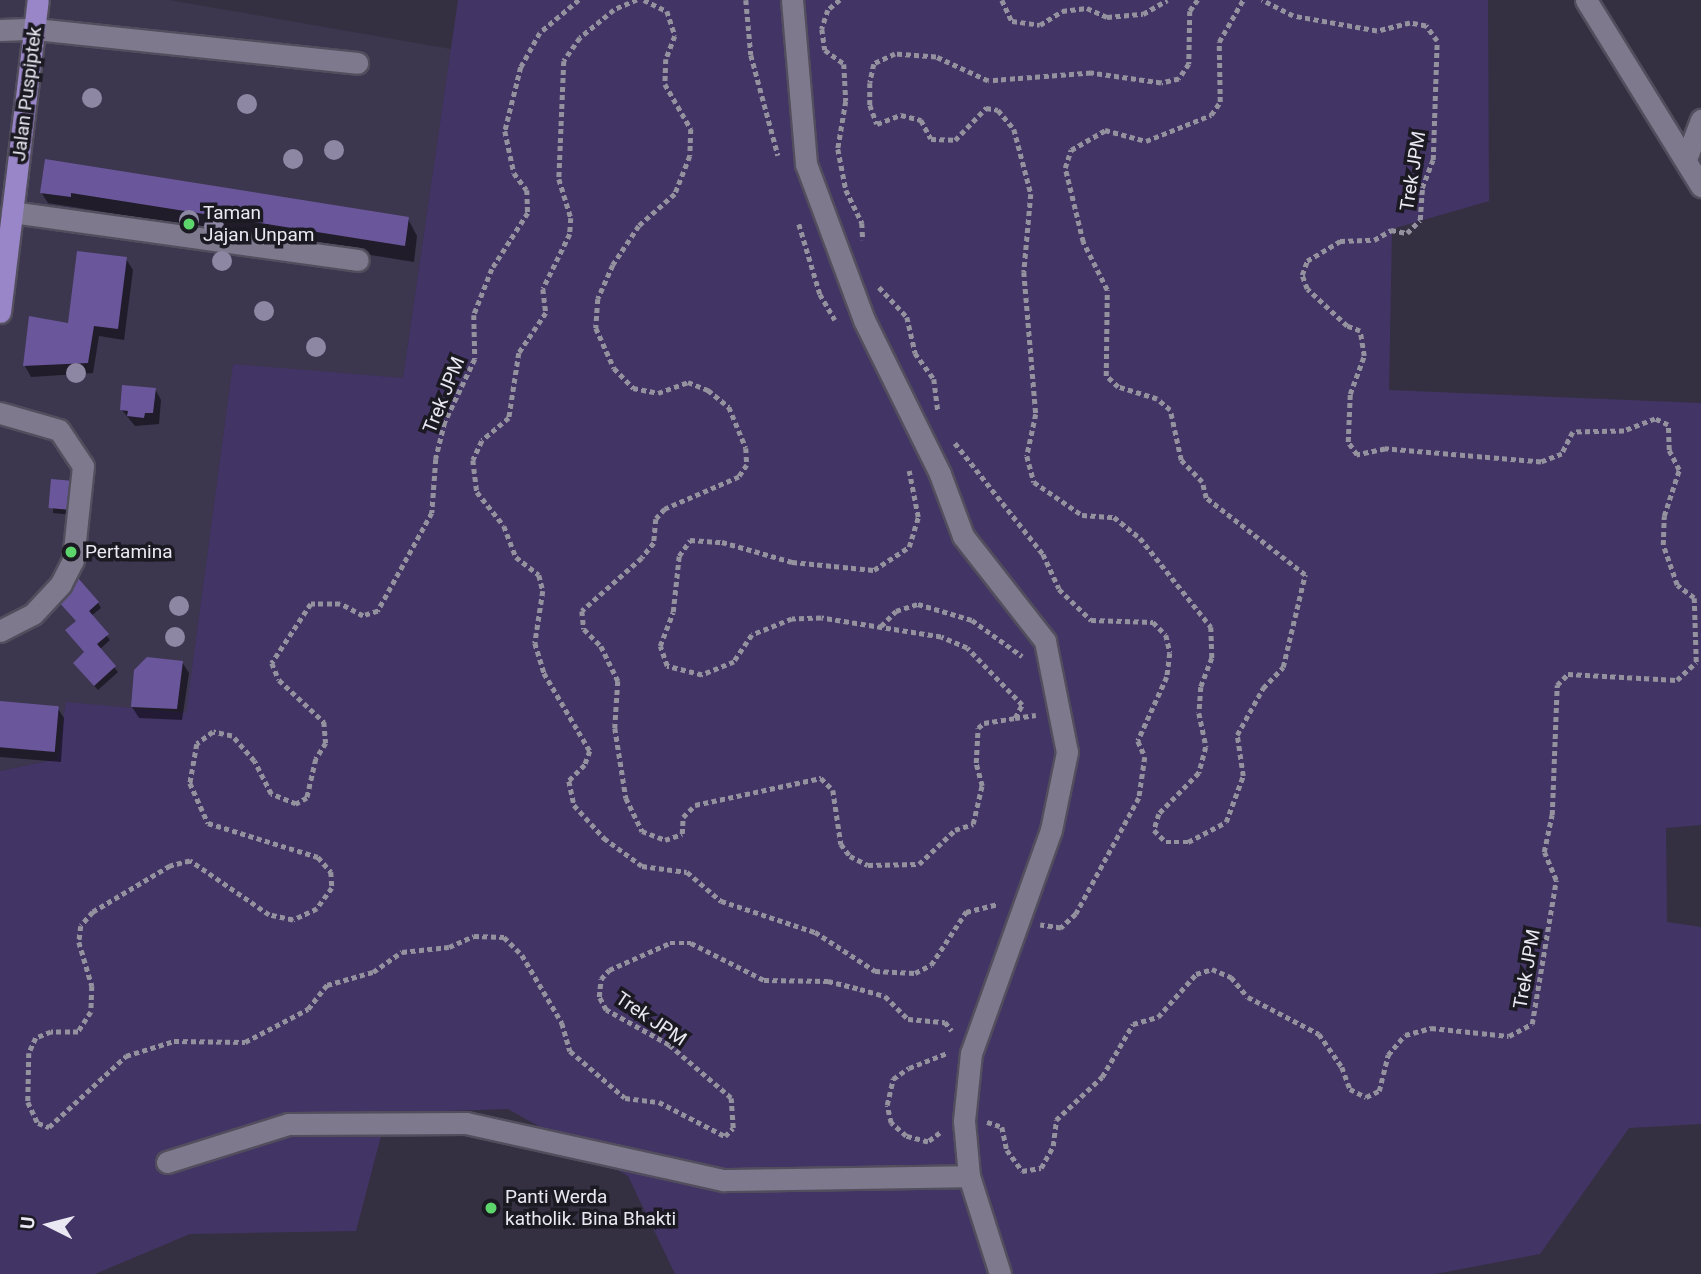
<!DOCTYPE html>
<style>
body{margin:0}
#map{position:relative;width:1701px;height:1274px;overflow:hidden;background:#343041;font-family:Roboto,sans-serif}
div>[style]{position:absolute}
.built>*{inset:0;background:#3c364e}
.green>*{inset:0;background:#433466}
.shadow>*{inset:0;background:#0007}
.building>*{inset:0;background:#6a569a;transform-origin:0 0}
.path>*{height:4.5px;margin-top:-2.25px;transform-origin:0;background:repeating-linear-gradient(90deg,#95929f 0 5px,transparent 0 8.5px)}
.roads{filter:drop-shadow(2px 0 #524e5d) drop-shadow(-2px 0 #524e5d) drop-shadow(0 2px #524e5d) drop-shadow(0 -2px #524e5d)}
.minor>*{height:21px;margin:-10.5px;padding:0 10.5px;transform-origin:10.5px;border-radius:10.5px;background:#7e798d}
.major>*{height:21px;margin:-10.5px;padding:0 10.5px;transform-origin:10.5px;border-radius:10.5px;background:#9986c8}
.trees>*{width:20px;height:20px;margin:-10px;border-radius:50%;background:#8e87a4}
.dots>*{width:19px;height:19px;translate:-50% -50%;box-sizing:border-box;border:4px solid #1b1921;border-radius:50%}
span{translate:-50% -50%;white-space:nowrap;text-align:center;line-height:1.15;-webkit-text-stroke:7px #1b1921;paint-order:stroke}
.street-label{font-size:19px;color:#eae8f3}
.poi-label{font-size:19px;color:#eae8f3}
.left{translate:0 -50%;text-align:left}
.north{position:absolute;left:14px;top:1190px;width:70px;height:70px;-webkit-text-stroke:5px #1b1921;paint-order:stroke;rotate:276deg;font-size:19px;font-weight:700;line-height:28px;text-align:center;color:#eae8f3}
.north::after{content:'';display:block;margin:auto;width:24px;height:32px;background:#eae8f3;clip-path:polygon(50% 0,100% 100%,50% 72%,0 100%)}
</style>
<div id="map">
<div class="built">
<div style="clip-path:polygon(0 0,169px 0,451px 49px,403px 378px,233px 365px,186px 714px,66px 703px,57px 759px,0 771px)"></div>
</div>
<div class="green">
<div style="clip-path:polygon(458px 0,1488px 0,1489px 201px,1392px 229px,1389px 390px,1701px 403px,1701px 825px,1666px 828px,1667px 922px,1701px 927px,1701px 1124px,1629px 1128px,1540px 1254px,1435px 1274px,675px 1274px,628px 1176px,508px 1109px,387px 1113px,356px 1231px,190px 1234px,95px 1274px,0 1274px,0 771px,57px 759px,66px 702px,186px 713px,233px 364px,403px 378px)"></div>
</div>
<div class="shadow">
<div style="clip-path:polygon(46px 161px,408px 219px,417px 236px,414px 262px,48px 203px,41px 192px)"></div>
<div style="clip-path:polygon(126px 259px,133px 270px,124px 340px,99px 336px,93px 373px,31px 377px,25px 366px,30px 318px,70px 325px)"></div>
<div style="clip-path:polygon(155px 389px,161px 400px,159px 424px,135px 426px,122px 410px)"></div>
<div style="clip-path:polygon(53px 481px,73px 515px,53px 513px)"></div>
<div style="clip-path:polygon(98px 603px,101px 608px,91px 616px,110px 640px,99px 650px,118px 672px,98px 690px,78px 668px,85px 653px,67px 631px)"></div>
<div style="clip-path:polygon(182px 662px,189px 673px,182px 720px,139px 718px,132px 707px)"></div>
<div style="clip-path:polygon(0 702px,57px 707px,64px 718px,61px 762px,0 757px)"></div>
</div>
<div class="building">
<div style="clip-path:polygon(45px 159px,409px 217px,405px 246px,71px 193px,71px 197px,40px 193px)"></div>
<div style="clip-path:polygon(77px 251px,127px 257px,118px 329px,94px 326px,88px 363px,23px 366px,29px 316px,68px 323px)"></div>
<div style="clip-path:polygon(122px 385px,156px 388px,153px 413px,145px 413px,144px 418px,127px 416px,128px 411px,120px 410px)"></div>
<div style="left:51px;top:479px;width:23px;height:29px;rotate:5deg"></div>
<div style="clip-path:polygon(78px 578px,99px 602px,89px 611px,109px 634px,97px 644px,116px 666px,94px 686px,73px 663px,84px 652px,65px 630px,76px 621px,56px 599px)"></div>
<div style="clip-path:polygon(147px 657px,183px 661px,177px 709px,131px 707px,134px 670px)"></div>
<div style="left:0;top:701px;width:59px;height:46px;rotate:5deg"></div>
</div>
<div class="path">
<div style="left:579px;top:0;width:51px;rotate:139.8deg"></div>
<div style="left:540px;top:33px;width:39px;rotate:119deg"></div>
<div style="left:521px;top:67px;width:66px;rotate:104deg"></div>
<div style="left:505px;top:131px;width:43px;rotate:77.9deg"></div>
<div style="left:514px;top:173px;width:21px;rotate:53deg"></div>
<div style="left:527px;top:190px;width:23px;rotate:88deg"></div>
<div style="left:528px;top:213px;width:67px;rotate:122.7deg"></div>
<div style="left:492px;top:269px;width:49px;rotate:111.4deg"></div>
<div style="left:474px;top:315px;width:44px;rotate:88.7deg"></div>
<div style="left:475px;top:359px;width:70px;rotate:115.5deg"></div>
<div style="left:445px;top:422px;width:38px;rotate:104deg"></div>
<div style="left:436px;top:459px;width:54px;rotate:94.2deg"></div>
<div style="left:432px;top:513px;width:112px;rotate:118.9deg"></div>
<div style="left:378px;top:611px;width:16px;rotate:162deg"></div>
<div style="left:363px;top:616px;width:26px;rotate:-152deg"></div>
<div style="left:340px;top:604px;width:29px;rotate:180deg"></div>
<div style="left:311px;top:604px;width:71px;rotate:123.5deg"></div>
<div style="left:272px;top:663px;width:18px;rotate:68deg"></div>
<div style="left:279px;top:680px;width:62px;rotate:43deg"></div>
<div style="left:324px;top:722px;width:21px;rotate:85deg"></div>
<div style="left:326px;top:743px;width:19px;rotate:122deg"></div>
<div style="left:316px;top:759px;width:40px;rotate:103deg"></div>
<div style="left:307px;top:798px;width:13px;rotate:151deg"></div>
<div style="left:296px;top:804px;width:27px;rotate:-158deg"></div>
<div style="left:271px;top:794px;width:37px;rotate:-117deg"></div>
<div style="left:254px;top:761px;width:33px;rotate:-131deg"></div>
<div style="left:232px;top:736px;width:19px;rotate:-168deg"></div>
<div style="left:213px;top:732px;width:20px;rotate:143deg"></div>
<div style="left:197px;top:744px;width:40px;rotate:100deg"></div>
<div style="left:190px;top:783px;width:44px;rotate:65.8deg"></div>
<div style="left:208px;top:823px;width:115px;rotate:17.2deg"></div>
<div style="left:318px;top:857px;width:20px;rotate:49deg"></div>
<div style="left:331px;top:872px;width:16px;rotate:86deg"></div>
<div style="left:332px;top:888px;width:26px;rotate:126deg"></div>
<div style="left:317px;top:909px;width:26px;rotate:155deg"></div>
<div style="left:293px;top:920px;width:25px;rotate:-168deg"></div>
<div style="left:269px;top:915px;width:96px;rotate:-145.6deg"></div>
<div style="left:190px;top:861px;width:21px;rotate:166deg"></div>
<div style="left:170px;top:866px;width:90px;rotate:149.1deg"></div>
<div style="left:93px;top:912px;width:18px;rotate:131deg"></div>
<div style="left:81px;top:926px;width:16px;rotate:97deg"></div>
<div style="left:79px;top:942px;width:46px;rotate:73.5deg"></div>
<div style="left:92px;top:986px;width:26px;rotate:92deg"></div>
<div style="left:91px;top:1012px;width:24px;rotate:123deg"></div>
<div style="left:78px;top:1032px;width:27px;rotate:180deg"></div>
<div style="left:51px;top:1032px;width:16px;rotate:158deg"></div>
<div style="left:36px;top:1038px;width:17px;rotate:115deg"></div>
<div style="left:29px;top:1053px;width:49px;rotate:91.2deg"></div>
<div style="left:28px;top:1102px;width:23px;rotate:65deg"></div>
<div style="left:38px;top:1123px;width:12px;rotate:20deg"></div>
<div style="left:49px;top:1127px;width:105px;rotate:-42.7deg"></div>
<div style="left:126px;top:1056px;width:50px;rotate:-17.4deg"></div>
<div style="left:174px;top:1041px;width:71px;rotate:0.8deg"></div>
<div style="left:245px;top:1042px;width:71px;rotate:-27.6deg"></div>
<div style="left:308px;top:1009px;width:31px;rotate:-52deg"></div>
<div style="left:327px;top:985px;width:48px;rotate:-15.8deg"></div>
<div style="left:373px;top:972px;width:35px;rotate:-35deg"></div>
<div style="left:402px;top:952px;width:47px;rotate:-6.1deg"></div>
<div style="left:449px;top:947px;width:27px;rotate:-24deg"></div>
<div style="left:474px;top:936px;width:30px;rotate:2deg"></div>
<div style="left:504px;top:937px;width:25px;rotate:45deg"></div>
<div style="left:522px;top:955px;width:79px;rotate:59.5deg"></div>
<div style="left:562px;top:1023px;width:29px;rotate:74deg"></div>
<div style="left:570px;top:1051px;width:72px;rotate:40.5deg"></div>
<div style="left:625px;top:1098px;width:34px;rotate:7deg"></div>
<div style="left:659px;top:1102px;width:74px;rotate:27.3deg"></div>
<div style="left:725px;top:1136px;width:11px;rotate:-45deg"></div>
<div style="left:733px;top:1128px;width:30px;rotate:-94deg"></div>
<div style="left:731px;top:1098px;width:82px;rotate:-139.5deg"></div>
<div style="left:669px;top:1045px;width:72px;rotate:-150.9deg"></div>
<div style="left:606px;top:1010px;width:15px;rotate:-118deg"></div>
<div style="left:599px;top:997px;width:18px;rotate:-84deg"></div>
<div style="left:601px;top:979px;width:12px;rotate:-48deg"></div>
<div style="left:609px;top:970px;width:67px;rotate:-23.9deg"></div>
<div style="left:670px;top:943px;width:21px"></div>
<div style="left:691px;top:943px;width:82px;rotate:26.9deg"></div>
<div style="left:764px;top:980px;width:64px;rotate:0.9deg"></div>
<div style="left:828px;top:981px;width:33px;rotate:14deg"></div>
<div style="left:860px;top:989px;width:26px;rotate:16deg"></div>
<div style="left:885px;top:996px;width:33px;rotate:45deg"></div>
<div style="left:908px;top:1019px;width:37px;rotate:5deg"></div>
<div style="left:945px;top:1022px;width:11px;rotate:52deg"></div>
<div style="left:637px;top:0;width:25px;rotate:157deg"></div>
<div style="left:614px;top:10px;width:44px;rotate:140.5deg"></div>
<div style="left:580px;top:38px;width:28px;rotate:125deg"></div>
<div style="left:564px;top:61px;width:118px;rotate:92.4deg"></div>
<div style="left:559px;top:179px;width:41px;rotate:72.9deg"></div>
<div style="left:571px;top:218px;width:16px;rotate:94deg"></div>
<div style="left:570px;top:234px;width:61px;rotate:116.1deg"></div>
<div style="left:543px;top:289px;width:24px;rotate:83deg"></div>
<div style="left:546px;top:313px;width:48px;rotate:124deg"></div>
<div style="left:519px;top:353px;width:66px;rotate:98.7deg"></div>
<div style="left:509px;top:418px;width:35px;rotate:140deg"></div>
<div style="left:482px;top:441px;width:21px;rotate:115deg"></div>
<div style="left:473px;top:460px;width:32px;rotate:83deg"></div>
<div style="left:477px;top:492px;width:43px;rotate:51.5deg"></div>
<div style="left:504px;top:526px;width:33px;rotate:69deg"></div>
<div style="left:516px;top:557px;width:29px;rotate:38deg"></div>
<div style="left:539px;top:575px;width:16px;rotate:76deg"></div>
<div style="left:543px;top:591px;width:53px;rotate:98.7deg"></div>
<div style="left:535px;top:643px;width:31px;rotate:73deg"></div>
<div style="left:544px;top:673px;width:91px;rotate:59.5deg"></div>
<div style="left:590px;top:751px;width:15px;rotate:110deg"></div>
<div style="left:585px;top:765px;width:23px;rotate:135deg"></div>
<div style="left:569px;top:781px;width:25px;rotate:78deg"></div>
<div style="left:574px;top:805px;width:45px;rotate:47.7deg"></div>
<div style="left:604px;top:838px;width:47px;rotate:36.4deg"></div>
<div style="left:642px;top:866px;width:45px;rotate:7.6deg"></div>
<div style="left:687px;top:872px;width:45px;rotate:40.5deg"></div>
<div style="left:721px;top:901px;width:99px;rotate:18.3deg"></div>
<div style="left:815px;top:932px;width:72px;rotate:33deg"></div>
<div style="left:875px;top:971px;width:40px;rotate:2.9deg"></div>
<div style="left:915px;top:973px;width:18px;rotate:-27deg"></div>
<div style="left:931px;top:965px;width:64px;rotate:-56.6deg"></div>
<div style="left:966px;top:912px;width:33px;rotate:-14deg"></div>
<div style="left:644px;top:0;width:25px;rotate:26deg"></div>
<div style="left:667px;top:11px;width:26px;rotate:72deg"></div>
<div style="left:675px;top:36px;width:25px;rotate:111deg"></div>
<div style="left:666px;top:59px;width:25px;rotate:92deg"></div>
<div style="left:665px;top:84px;width:52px;rotate:60deg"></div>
<div style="left:691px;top:129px;width:27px;rotate:92deg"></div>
<div style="left:690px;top:156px;width:41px;rotate:111.5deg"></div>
<div style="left:675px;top:194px;width:48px;rotate:138.4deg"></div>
<div style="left:639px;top:226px;width:47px;rotate:123.7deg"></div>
<div style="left:613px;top:265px;width:37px;rotate:114deg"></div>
<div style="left:598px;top:299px;width:29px;rotate:94deg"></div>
<div style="left:596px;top:328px;width:44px;rotate:65.8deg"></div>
<div style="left:614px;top:368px;width:28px;rotate:46deg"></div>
<div style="left:633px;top:388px;width:25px;rotate:11deg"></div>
<div style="left:658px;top:393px;width:32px;rotate:-20deg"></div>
<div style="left:688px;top:382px;width:22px;rotate:22deg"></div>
<div style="left:708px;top:390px;width:27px;rotate:39deg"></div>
<div style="left:729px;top:407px;width:44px;rotate:67.5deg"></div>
<div style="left:746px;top:448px;width:17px;rotate:87deg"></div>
<div style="left:747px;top:465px;width:14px;rotate:124deg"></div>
<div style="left:739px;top:477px;width:81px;rotate:156.6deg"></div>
<div style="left:665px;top:509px;width:13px;rotate:132deg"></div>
<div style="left:656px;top:519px;width:24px;rotate:95deg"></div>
<div style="left:654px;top:543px;width:19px;rotate:129deg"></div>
<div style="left:642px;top:558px;width:80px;rotate:138.5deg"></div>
<div style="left:582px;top:611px;width:18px;rotate:84deg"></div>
<div style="left:584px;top:629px;width:24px;rotate:45deg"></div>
<div style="left:601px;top:646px;width:39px;rotate:64deg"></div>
<div style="left:618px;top:681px;width:47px;rotate:93.7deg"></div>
<div style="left:615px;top:728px;width:71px;rotate:81.1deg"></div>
<div style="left:626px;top:798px;width:37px;rotate:64deg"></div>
<div style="left:642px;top:831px;width:25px;rotate:21deg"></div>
<div style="left:665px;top:840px;width:18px;rotate:-19deg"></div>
<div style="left:682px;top:834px;width:17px;rotate:-87deg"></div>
<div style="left:683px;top:817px;width:17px;rotate:-45deg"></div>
<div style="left:695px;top:805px;width:129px;rotate:-12.1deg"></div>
<div style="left:821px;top:778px;width:17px;rotate:45deg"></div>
<div style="left:833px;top:790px;width:55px;rotate:81.6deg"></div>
<div style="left:841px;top:844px;width:15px;rotate:53deg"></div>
<div style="left:850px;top:856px;width:20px;rotate:27deg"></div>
<div style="left:868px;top:865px;width:51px;rotate:-1.1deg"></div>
<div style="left:919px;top:864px;width:50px;rotate:-43.4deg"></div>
<div style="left:955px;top:830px;width:19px;rotate:-18deg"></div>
<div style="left:973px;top:824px;width:39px;rotate:-77deg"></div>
<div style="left:982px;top:786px;width:24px;rotate:-105deg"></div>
<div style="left:976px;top:763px;width:35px;rotate:-87deg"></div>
<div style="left:978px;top:728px;width:8px;rotate:-40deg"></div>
<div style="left:984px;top:723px;width:31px;rotate:-9deg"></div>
<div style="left:1015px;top:718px;width:15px;rotate:-62deg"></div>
<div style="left:1022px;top:705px;width:79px;rotate:-134deg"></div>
<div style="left:967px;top:648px;width:28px;rotate:-157deg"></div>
<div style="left:941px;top:637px;width:121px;rotate:-171deg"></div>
<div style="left:821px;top:618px;width:29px;rotate:178deg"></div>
<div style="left:792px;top:619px;width:43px;rotate:158.2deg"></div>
<div style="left:752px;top:635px;width:32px;rotate:124deg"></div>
<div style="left:734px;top:662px;width:35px;rotate:158deg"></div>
<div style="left:702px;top:675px;width:36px;rotate:-166deg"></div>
<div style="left:667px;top:666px;width:21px;rotate:-109deg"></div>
<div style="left:660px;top:646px;width:36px;rotate:-69deg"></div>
<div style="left:673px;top:612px;width:56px;rotate:-83.9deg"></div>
<div style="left:679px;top:556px;width:19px;rotate:-55deg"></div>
<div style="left:690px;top:540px;width:32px;rotate:4deg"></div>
<div style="left:722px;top:542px;width:73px;rotate:15.9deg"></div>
<div style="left:792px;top:562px;width:82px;rotate:5.6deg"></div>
<div style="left:874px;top:570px;width:42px;rotate:-33.3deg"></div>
<div style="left:909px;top:547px;width:31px;rotate:-73deg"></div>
<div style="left:918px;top:517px;width:47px;rotate:-101.1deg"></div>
<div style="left:746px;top:0;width:55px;rotate:84.8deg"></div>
<div style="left:751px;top:55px;width:104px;rotate:74.9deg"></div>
<div style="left:840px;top:0;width:16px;rotate:140deg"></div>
<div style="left:828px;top:10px;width:20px;rotate:108deg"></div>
<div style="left:822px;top:29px;width:21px;rotate:82deg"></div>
<div style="left:825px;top:50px;width:24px;rotate:36deg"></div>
<div style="left:844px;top:64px;width:37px;rotate:87deg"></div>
<div style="left:846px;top:101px;width:49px;rotate:99.5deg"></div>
<div style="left:838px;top:149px;width:42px;rotate:79deg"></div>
<div style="left:846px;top:190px;width:37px;rotate:64deg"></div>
<div style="left:862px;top:223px;width:17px;rotate:87deg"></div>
<div style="left:1002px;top:0;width:23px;rotate:65deg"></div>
<div style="left:1012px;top:21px;width:28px;rotate:8deg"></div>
<div style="left:1040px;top:25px;width:26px;rotate:-32deg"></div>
<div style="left:1062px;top:11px;width:25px;rotate:-7deg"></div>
<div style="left:1087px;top:8px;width:22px;rotate:24deg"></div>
<div style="left:1107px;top:17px;width:36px;rotate:-5deg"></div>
<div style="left:1143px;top:14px;width:28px;rotate:-30deg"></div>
<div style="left:1198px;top:0;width:14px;rotate:126deg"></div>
<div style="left:1190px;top:11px;width:53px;rotate:91.1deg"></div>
<div style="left:1189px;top:64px;width:18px;rotate:124deg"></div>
<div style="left:1179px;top:79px;width:18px;rotate:167deg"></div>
<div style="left:1161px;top:83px;width:71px;rotate:-171.9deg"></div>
<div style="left:1091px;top:73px;width:103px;rotate:175.6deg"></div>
<div style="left:988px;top:81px;width:57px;rotate:-155.2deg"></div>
<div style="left:936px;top:57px;width:41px;rotate:-175.8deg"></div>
<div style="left:895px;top:54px;width:23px;rotate:155deg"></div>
<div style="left:874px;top:64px;width:19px;rotate:102deg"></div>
<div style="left:870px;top:83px;width:22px;rotate:90deg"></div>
<div style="left:870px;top:105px;width:20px;rotate:70deg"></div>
<div style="left:877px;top:124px;width:26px;rotate:-21deg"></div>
<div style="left:901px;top:115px;width:21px;rotate:14deg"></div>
<div style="left:921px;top:120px;width:21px;rotate:62deg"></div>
<div style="left:931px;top:139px;width:24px;rotate:2deg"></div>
<div style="left:955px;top:140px;width:45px;rotate:-45.9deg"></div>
<div style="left:986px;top:108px;width:12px;rotate:9deg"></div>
<div style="left:998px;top:110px;width:25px;rotate:50deg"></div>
<div style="left:1014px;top:129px;width:67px;rotate:75.3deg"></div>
<div style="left:1031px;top:194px;width:78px;rotate:95.1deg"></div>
<div style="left:1024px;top:272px;width:143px;rotate:85.2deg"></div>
<div style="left:1036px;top:414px;width:43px;rotate:102.1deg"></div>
<div style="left:1027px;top:456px;width:27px;rotate:75deg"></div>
<div style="left:1034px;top:482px;width:58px;rotate:34.5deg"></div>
<div style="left:1082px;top:515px;width:32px;rotate:4deg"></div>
<div style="left:1114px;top:517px;width:33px;rotate:39deg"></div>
<div style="left:1140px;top:538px;width:114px;rotate:51.4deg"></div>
<div style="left:1211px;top:627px;width:31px;rotate:88deg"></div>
<div style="left:1212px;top:658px;width:31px;rotate:111deg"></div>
<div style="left:1201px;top:687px;width:26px;rotate:94deg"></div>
<div style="left:1199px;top:713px;width:35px;rotate:78deg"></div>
<div style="left:1206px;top:747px;width:27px;rotate:105deg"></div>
<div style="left:1199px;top:773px;width:57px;rotate:134.3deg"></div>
<div style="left:1159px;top:814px;width:17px;rotate:107deg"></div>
<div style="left:1154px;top:830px;width:17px;rotate:45deg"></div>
<div style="left:1166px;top:842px;width:22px"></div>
<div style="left:1188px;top:842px;width:43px;rotate:-27.8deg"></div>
<div style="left:1226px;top:822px;width:49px;rotate:-69.7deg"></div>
<div style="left:1243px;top:776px;width:41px;rotate:-98.3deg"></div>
<div style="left:1237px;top:735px;width:54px;rotate:-61deg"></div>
<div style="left:1263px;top:688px;width:29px;rotate:-46deg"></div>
<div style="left:1283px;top:667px;width:95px;rotate:-76.6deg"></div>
<div style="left:1305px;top:575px;width:125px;rotate:-142.1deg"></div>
<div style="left:1206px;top:498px;width:16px;rotate:-104deg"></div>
<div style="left:1202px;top:482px;width:30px;rotate:-134deg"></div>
<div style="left:1181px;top:460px;width:51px;rotate:-102.4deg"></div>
<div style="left:1170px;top:410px;width:17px;rotate:-140deg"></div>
<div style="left:1157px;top:399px;width:41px;rotate:-162.9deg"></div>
<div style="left:1118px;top:387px;width:16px;rotate:-137deg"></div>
<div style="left:1106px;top:376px;width:86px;rotate:-89.3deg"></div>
<div style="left:1107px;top:290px;width:54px;rotate:-116.6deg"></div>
<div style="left:1083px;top:242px;width:76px;rotate:-103.7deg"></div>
<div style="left:1065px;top:168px;width:19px;rotate:-72deg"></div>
<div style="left:1071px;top:150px;width:39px;rotate:-30deg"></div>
<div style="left:1105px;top:130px;width:42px;rotate:15deg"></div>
<div style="left:1146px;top:141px;width:70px;rotate:-21.8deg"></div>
<div style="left:1211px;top:115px;width:16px;rotate:-55deg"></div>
<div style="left:1220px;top:102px;width:60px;rotate:-91deg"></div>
<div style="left:1219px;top:42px;width:48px;rotate:-60.3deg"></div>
<div style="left:799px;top:224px;width:73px;rotate:73.3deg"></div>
<div style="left:820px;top:294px;width:30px;rotate:60deg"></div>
<div style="left:879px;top:287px;width:41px;rotate:47deg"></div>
<div style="left:907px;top:317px;width:37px;rotate:77deg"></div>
<div style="left:915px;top:353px;width:32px;rotate:54deg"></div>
<div style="left:934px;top:379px;width:32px;rotate:83deg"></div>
<div style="left:955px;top:443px;width:142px;rotate:51.6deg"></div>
<div style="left:1043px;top:554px;width:38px;rotate:65deg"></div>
<div style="left:1059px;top:589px;width:45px;rotate:44.1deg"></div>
<div style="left:1091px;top:620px;width:62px;rotate:1.8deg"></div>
<div style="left:1153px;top:622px;width:18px;rotate:45deg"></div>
<div style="left:1166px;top:635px;width:18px;rotate:77deg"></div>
<div style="left:1170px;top:653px;width:24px;rotate:97deg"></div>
<div style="left:1167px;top:677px;width:70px;rotate:114.4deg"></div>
<div style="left:1138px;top:741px;width:17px;rotate:66deg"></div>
<div style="left:1145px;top:757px;width:41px;rotate:98.3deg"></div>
<div style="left:1139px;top:798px;width:132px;rotate:118.5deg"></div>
<div style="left:1076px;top:914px;width:21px;rotate:137deg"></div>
<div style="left:1061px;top:928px;width:21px;rotate:-172deg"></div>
<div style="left:881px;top:626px;width:21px;rotate:-45deg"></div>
<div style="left:896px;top:611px;width:23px;rotate:-18deg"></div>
<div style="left:918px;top:604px;width:56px;rotate:16.5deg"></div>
<div style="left:972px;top:620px;width:62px;rotate:35.8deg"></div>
<div style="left:1015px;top:718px;width:21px;rotate:-8deg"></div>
<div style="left:987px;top:1122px;width:16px;rotate:18deg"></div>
<div style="left:1002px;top:1127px;width:24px;rotate:78deg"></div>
<div style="left:1007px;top:1150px;width:26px;rotate:54deg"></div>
<div style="left:1022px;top:1171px;width:19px;rotate:-9deg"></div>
<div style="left:1041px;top:1168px;width:25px;rotate:-61deg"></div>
<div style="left:1053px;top:1146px;width:26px;rotate:-83deg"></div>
<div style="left:1056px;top:1120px;width:63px;rotate:-43.1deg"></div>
<div style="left:1102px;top:1077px;width:61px;rotate:-59.7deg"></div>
<div style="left:1133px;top:1024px;width:26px;rotate:-16deg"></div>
<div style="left:1158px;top:1017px;width:57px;rotate:-48.5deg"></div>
<div style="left:1196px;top:974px;width:17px;rotate:-17deg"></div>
<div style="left:1212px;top:969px;width:21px;rotate:23deg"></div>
<div style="left:1231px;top:977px;width:26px;rotate:50deg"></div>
<div style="left:1248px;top:997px;width:80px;rotate:27.5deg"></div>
<div style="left:1319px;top:1034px;width:40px;rotate:55.1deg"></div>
<div style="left:1342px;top:1067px;width:23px;rotate:70deg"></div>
<div style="left:1350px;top:1089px;width:18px;rotate:27deg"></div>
<div style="left:1366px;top:1097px;width:14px;rotate:-25deg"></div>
<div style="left:1379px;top:1091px;width:37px;rotate:-76deg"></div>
<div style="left:1388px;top:1055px;width:26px;rotate:-50deg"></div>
<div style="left:1405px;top:1035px;width:27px;rotate:-15deg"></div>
<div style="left:1431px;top:1028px;width:78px;rotate:5.9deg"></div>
<div style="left:1509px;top:1036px;width:26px;rotate:-28deg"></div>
<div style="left:1532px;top:1024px;width:146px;rotate:-80.5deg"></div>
<div style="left:1556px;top:880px;width:30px;rotate:-113deg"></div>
<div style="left:1544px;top:852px;width:38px;rotate:-78deg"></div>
<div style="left:1552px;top:815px;width:130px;rotate:-87.8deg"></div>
<div style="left:1557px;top:685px;width:16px;rotate:-45deg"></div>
<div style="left:1568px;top:674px;width:109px;rotate:3.2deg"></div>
<div style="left:1677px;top:680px;width:26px;rotate:-43deg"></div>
<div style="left:1696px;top:662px;width:64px;rotate:-91.8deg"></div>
<div style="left:1694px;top:598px;width:21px;rotate:-143deg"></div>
<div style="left:1677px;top:585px;width:42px;rotate:-109.3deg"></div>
<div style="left:1663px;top:545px;width:29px;rotate:-88deg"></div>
<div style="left:1664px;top:516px;width:48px;rotate:-71.9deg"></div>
<div style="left:1679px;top:470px;width:22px;rotate:-117deg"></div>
<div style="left:1669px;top:450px;width:25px;rotate:-92deg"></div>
<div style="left:1668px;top:425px;width:14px;rotate:-155deg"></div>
<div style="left:1655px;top:419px;width:33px;rotate:159deg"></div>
<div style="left:1624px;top:431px;width:51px;rotate:178.9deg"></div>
<div style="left:1573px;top:432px;width:25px;rotate:117deg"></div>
<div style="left:1562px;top:454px;width:22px;rotate:159deg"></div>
<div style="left:1541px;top:462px;width:157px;rotate:-175.2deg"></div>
<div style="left:1385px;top:449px;width:29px;rotate:168deg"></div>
<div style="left:1357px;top:455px;width:16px;rotate:-125deg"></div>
<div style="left:1348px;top:442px;width:48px;rotate:-87.6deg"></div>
<div style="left:1350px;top:394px;width:40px;rotate:-69.8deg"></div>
<div style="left:1364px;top:356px;width:25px;rotate:-99deg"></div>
<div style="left:1360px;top:331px;width:14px;rotate:-159deg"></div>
<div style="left:1347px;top:326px;width:54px;rotate:-137.2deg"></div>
<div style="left:1307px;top:289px;width:15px;rotate:-110deg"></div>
<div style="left:1302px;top:275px;width:15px;rotate:-70deg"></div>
<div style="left:1307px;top:261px;width:39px;rotate:-31deg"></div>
<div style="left:1340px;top:241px;width:34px;rotate:-2deg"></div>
<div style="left:1374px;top:240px;width:20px;rotate:-30deg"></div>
<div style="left:1391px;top:230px;width:16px;rotate:11deg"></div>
<div style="left:1407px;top:233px;width:18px;rotate:-45deg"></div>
<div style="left:1420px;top:220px;width:32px;rotate:-86deg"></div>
<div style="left:1422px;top:188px;width:30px;rotate:-69deg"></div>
<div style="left:1433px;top:160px;width:119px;rotate:-88.1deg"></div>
<div style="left:1437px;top:41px;width:19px;rotate:-126deg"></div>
<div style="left:1426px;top:26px;width:16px;rotate:-169deg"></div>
<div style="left:1410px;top:23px;width:34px;rotate:166deg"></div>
<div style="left:1377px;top:31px;width:85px;rotate:-169.9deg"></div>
<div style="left:1293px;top:16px;width:35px;rotate:-153deg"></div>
<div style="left:940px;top:1133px;width:15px;rotate:143deg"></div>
<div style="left:928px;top:1142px;width:23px;rotate:-165deg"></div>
<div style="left:906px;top:1136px;width:20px;rotate:-139deg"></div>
<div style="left:891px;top:1123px;width:18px;rotate:-103deg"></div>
<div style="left:887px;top:1105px;width:27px;rotate:-77deg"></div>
<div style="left:893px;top:1079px;width:19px;rotate:-35deg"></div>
<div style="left:909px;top:1068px;width:41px;rotate:-21.5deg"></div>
</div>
<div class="roads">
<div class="minor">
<div style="left:792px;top:0;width:165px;rotate:85.1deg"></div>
<div style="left:806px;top:164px;width:166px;rotate:69.6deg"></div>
<div style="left:864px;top:320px;width:172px;rotate:63.7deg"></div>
<div style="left:940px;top:474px;width:66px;rotate:69.6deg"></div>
<div style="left:963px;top:536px;width:133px;rotate:52deg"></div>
<div style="left:1045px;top:641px;width:113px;rotate:78.8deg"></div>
<div style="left:1067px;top:752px;width:80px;rotate:101.6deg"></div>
<div style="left:1051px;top:830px;width:237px;rotate:109.7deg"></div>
<div style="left:971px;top:1053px;width:68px;rotate:95.9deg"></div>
<div style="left:964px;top:1121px;width:55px;rotate:84.8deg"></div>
<div style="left:969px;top:1176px;width:103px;rotate:72.4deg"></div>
<div style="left:1586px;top:0;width:219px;rotate:58.3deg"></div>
<div style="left:0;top:30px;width:35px;rotate:-2deg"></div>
<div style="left:35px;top:29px;width:324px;rotate:6deg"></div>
<div style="left:1686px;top:159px;width:42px;rotate:-69deg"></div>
<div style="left:12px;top:212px;width:349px;rotate:7.9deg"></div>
<div style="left:0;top:413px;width:61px;rotate:16.1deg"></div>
<div style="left:59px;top:430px;width:43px;rotate:56.3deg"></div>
<div style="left:83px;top:466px;width:95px;rotate:96.1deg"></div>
<div style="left:73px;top:560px;width:27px;rotate:117deg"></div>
<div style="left:61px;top:584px;width:41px;rotate:133deg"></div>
<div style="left:33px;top:614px;width:37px;rotate:153deg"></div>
<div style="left:167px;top:1162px;width:127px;rotate:-17.4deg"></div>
<div style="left:288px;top:1124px;width:178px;rotate:-0.3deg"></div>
<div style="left:466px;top:1123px;width:264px;rotate:12.5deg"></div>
<div style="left:724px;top:1180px;width:245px;rotate:-0.9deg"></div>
</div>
<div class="major">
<div style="left:0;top:312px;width:314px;rotate:-83.1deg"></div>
</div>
</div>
<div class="trees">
<div style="left:92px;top:98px"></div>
<div style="left:247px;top:104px"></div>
<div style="left:334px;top:150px"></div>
<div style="left:293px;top:159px"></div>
<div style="left:189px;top:220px"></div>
<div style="left:214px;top:226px"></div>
<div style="left:222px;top:261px"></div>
<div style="left:264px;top:311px"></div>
<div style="left:316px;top:347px"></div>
<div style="left:76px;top:373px"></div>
<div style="left:179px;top:606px"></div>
<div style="left:175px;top:637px"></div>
</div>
<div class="dots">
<div style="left:189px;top:224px;background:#5dd56d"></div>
<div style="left:71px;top:552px;background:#5dd56d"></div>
<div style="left:491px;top:1208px;background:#5dd56d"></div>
</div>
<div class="street-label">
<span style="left:27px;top:94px;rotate:-83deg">Jalan Puspiptek</span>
<span style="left:1413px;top:171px;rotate:-81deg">Trek JPM</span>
<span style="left:444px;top:395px;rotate:-68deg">Trek JPM</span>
<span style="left:1527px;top:969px;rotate:-80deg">Trek JPM</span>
<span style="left:651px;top:1019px;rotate:34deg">Trek JPM</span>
</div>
<div class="poi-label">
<span class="left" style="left:203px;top:224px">Taman<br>Jajan Unpam</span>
<span class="left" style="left:85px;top:552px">Pertamina</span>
<span class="left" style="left:505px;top:1208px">Panti Werda<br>katholik. Bina Bhakti</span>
</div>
<div class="north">U</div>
</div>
